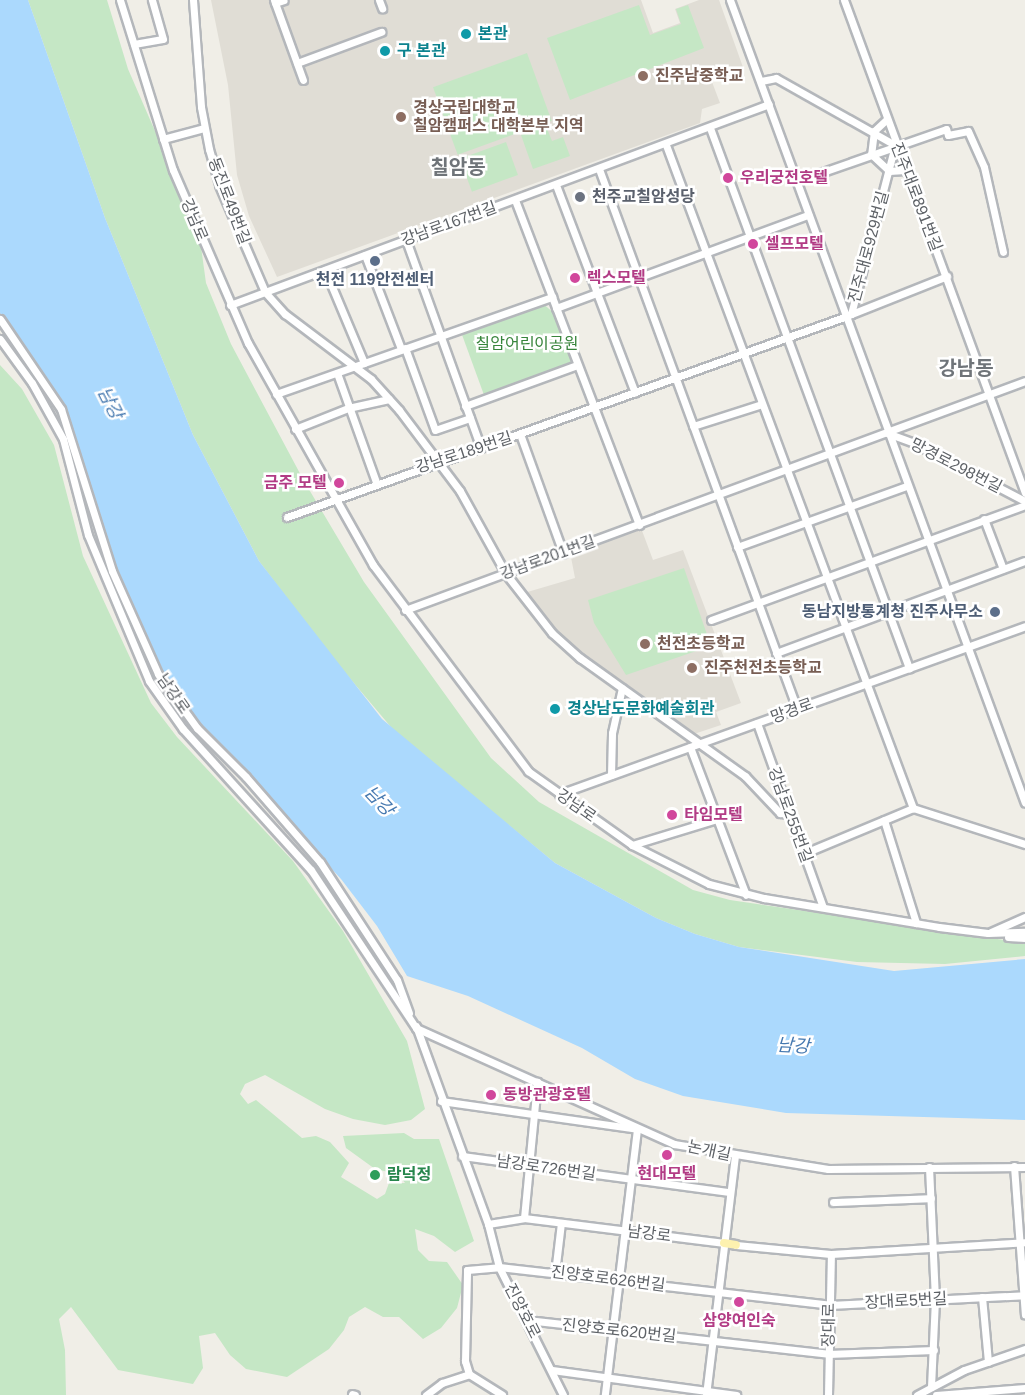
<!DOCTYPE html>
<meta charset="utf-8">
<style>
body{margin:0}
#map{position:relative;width:1025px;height:1395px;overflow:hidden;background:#f0eee7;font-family:Helvetica,"Noto Sans KR",sans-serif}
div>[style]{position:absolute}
.education>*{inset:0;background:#e0ddd5}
.green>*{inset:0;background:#c5e7c5;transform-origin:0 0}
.water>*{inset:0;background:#abd9fd}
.roads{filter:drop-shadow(2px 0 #b4b7bb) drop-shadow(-2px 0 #b4b7bb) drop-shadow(0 2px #b4b7bb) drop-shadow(0 -2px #b4b7bb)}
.minor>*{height:7px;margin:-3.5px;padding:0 3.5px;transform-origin:3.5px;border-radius:3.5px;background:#fff}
.major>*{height:8px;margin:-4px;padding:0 4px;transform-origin:4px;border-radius:4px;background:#fdf1af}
.dots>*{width:16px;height:16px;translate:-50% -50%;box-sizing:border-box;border:3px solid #fff;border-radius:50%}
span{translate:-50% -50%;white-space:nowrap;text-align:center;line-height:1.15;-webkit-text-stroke:5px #fff;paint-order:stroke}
.culture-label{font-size:16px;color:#0d838f;font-weight:700}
.left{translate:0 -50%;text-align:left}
.education-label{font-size:16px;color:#785e54;font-weight:700}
.hotel-label{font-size:16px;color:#b23c85;font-weight:700}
.right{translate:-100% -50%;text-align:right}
.worship-label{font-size:16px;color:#5b616d;font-weight:700}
.street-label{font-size:16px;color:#5e6267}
.service-label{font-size:16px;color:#4e5e75;font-weight:700}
.park-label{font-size:16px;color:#38853c}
.leisure-label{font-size:16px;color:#27864d;font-weight:700}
.water-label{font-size:18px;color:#4679b0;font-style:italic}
.quarter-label{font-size:20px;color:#6f7479;font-weight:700}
</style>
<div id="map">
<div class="education">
<div style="clip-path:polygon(211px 0,641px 0,653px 33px,680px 23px,675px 9px,699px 0,719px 0,744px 70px,712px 82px,720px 103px,702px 109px,700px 123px,277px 277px,249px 216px,237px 175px,228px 85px)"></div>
<div style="clip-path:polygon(641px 528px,653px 560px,683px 550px,741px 703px,716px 712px,721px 725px,694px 734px,586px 656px,557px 631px,524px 593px,575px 578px,570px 552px)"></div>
</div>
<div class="green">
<div style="clip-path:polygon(28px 0,107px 0,128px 69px,199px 232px,206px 283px,231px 344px,304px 481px,364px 582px,491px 758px,539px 802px,693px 890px,730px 900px,1025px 943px,1025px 956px,945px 964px,857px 962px,739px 947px,695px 934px,656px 918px,555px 863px,396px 733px,326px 650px,259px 561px,193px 435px,105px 218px)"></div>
<div style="clip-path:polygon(639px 5px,650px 35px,681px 24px,676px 9px,688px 5px,704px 48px,570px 100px,547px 38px)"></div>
<div style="left:527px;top:53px;width:72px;height:100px;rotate:70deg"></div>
<div style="clip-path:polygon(546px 126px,552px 141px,563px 137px,570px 156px,533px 169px,521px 135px)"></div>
<div style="left:506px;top:142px;width:35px;height:49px;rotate:70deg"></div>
<div style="clip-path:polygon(541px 302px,555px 314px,574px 365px,484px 395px,461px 332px)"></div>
<div style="clip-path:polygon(0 365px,22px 389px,54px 445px,83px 556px,151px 703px,177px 737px,293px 861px,343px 931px,407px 1041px,425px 1109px,411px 1120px,385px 1125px,353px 1119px,325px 1109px,265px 1075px,245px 1084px,240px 1094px,248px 1104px,256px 1100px,302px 1138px,316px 1136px,330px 1142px,349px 1163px,341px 1177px,377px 1199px,385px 1194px,389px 1183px,405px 1183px,398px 1174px,375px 1169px,346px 1148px,343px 1136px,404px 1133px,414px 1139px,439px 1139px,474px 1241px,455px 1252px,434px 1236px,415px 1229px,418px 1250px,429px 1261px,447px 1262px,463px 1285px,457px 1308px,441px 1328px,423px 1339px,399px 1317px,383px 1317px,365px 1307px,349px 1317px,344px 1330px,329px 1349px,287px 1377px,246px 1369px,230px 1355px,215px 1333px,199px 1336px,203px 1368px,193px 1384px,118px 1370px,71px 1307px,59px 1319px,65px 1350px,66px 1395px,0 1395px)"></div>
<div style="clip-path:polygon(684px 568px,711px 646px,626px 675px,594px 623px,588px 600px)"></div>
</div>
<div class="water">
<div style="clip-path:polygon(0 0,28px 0,105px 218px,193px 435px,259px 561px,382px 719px,555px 863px,656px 918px,695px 934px,739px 947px,894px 971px,1025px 959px,1025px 1120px,786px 1113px,683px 1096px,635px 1079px,582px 1048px,468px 996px,407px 976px,377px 926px,341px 879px,169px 694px,116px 584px,67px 422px,0 313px)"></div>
</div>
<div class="roads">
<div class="minor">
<div style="left:120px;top:0;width:178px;rotate:72.7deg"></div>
<div style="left:173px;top:170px;width:189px;rotate:66.6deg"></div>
<div style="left:248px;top:343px;width:255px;rotate:60.6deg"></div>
<div style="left:373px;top:565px;width:258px;rotate:53deg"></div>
<div style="left:528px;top:771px;width:128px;rotate:35.4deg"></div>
<div style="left:632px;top:845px;width:86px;rotate:26.9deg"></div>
<div style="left:709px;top:884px;width:57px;rotate:14.3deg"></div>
<div style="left:764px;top:898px;width:177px;rotate:9.4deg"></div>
<div style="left:939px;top:927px;width:49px;rotate:7deg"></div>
<div style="left:988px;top:933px;width:37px;rotate:-2deg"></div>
<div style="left:193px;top:0;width:107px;rotate:85.7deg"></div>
<div style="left:201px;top:107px;width:43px;rotate:79.2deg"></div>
<div style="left:209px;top:149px;width:37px;rotate:74deg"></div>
<div style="left:219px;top:185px;width:116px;rotate:66.7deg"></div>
<div style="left:265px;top:292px;width:30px;rotate:48deg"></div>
<div style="left:285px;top:314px;width:108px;rotate:37.1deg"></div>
<div style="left:371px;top:379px;width:42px;rotate:47.9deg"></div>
<div style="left:399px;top:410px;width:101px;rotate:53deg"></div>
<div style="left:460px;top:491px;width:95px;rotate:61deg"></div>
<div style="left:506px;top:574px;width:75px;rotate:52.1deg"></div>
<div style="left:552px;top:633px;width:38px;rotate:42deg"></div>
<div style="left:580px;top:658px;width:203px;rotate:35.6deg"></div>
<div style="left:745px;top:776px;width:51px;rotate:46.6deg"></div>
<div style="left:780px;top:813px;width:11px;rotate:5deg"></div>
<div style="left:274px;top:0;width:85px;rotate:70.1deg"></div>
<div style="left:379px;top:0;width:9px;rotate:69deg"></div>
<div style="left:730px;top:0;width:855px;rotate:69.83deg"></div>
<div style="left:844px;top:0;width:525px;rotate:69.84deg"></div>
<div style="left:275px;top:3px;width:9px;rotate:-18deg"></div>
<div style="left:134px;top:44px;width:29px;rotate:-10deg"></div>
<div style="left:163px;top:39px;width:41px;rotate:-105.8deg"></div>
<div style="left:297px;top:63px;width:90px;rotate:-20.3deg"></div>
<div style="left:761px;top:81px;width:15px;rotate:-11deg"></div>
<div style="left:776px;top:78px;width:137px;rotate:29.4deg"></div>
<div style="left:887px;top:119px;width:18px;rotate:137deg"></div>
<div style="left:874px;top:131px;width:23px;rotate:97deg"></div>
<div style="left:871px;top:154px;width:25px;rotate:43deg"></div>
<div style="left:889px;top:171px;width:16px;rotate:-4deg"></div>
<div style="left:710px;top:128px;width:576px;rotate:69.77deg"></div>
<div style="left:163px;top:139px;width:42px;rotate:-15deg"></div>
<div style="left:666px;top:145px;width:708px;rotate:69.57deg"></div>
<div style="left:599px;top:169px;width:575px;rotate:69.86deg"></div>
<div style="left:797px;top:181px;width:158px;rotate:-19.2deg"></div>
<div style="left:946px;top:129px;width:6px;rotate:72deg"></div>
<div style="left:948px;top:135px;width:20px;rotate:-11deg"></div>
<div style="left:968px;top:131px;width:39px;rotate:66deg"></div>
<div style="left:984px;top:167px;width:87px;rotate:77.4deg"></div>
<div style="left:556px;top:185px;width:222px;rotate:69.2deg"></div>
<div style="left:515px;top:200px;width:348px;rotate:69.1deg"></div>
<div style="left:406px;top:240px;width:221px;rotate:70.2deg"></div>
<div style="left:365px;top:255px;width:101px;rotate:69deg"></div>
<div style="left:325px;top:270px;width:101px;rotate:67.2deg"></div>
<div style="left:230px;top:305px;width:575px;rotate:-20.45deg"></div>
<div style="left:556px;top:308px;width:269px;rotate:-20.3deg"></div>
<div style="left:851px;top:314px;width:175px;rotate:-75.4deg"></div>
<div style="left:0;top:319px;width:109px;rotate:55.9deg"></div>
<div style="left:61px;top:409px;width:170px;rotate:72.5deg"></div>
<div style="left:112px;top:571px;width:113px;rotate:65.9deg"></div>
<div style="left:158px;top:674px;width:67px;rotate:54.2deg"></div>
<div style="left:197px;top:728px;width:69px;rotate:45deg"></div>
<div style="left:246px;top:777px;width:113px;rotate:49deg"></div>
<div style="left:320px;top:862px;width:141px;rotate:56.9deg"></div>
<div style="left:397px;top:980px;width:35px;rotate:70deg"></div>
<div style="left:0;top:339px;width:54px;rotate:54deg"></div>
<div style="left:32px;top:383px;width:64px;rotate:61deg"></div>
<div style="left:63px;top:439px;width:99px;rotate:75.4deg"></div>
<div style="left:88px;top:535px;width:158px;rotate:67.3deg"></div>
<div style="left:149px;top:681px;width:59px;rotate:54.7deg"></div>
<div style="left:183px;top:729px;width:190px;rotate:47.8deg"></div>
<div style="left:311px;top:870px;width:190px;rotate:56.4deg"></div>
<div style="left:416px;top:1028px;width:283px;rotate:24.2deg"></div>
<div style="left:674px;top:1144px;width:156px;rotate:9.2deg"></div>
<div style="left:828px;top:1169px;width:197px;rotate:-0.6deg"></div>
<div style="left:405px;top:348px;width:87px;rotate:69.9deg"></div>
<div style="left:435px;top:430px;width:37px;rotate:-19deg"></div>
<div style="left:337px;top:373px;width:116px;rotate:70.3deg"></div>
<div style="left:276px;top:394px;width:293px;rotate:-19.4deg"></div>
<div style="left:465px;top:406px;width:119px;rotate:-20.1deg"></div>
<div style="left:693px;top:426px;width:72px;rotate:-17.7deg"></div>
<div style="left:295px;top:429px;width:57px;rotate:-21.6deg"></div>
<div style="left:348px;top:408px;width:42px;rotate:-12.4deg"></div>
<div style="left:887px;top:433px;width:27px;rotate:20deg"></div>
<div style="left:912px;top:442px;width:127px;rotate:27.6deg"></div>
<div style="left:520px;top:434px;width:127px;rotate:70.1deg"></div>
<div style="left:287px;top:517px;width:592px;rotate:-19.75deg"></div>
<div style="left:844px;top:317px;width:111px;rotate:-21.7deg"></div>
<div style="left:984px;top:519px;width:53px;rotate:69.2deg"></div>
<div style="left:737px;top:547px;width:180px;rotate:-19.8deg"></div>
<div style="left:405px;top:610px;width:661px;rotate:-20.27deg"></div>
<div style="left:711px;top:620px;width:334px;rotate:-20.1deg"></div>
<div style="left:776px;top:653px;width:265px;rotate:-20.3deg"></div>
<div style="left:757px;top:723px;width:195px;rotate:70.3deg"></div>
<div style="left:690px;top:747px;width:158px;rotate:69.3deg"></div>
<div style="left:611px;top:775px;width:42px;rotate:-88.6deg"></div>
<div style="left:612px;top:733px;width:46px;rotate:-77.5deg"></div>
<div style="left:559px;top:794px;width:495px;rotate:-19.8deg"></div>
<div style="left:884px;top:820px;width:108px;rotate:72.7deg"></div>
<div style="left:632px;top:845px;width:89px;rotate:-17deg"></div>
<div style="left:805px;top:853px;width:117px;rotate:-22.6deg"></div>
<div style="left:913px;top:808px;width:118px;rotate:17.8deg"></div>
<div style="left:991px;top:932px;width:37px;rotate:-24deg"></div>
<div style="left:1008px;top:937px;width:17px;rotate:3deg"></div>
<div style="left:416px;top:1026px;width:211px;rotate:70deg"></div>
<div style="left:488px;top:1224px;width:44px;rotate:75.7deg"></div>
<div style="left:499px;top:1267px;width:143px;rotate:63.4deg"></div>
<div style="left:441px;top:1101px;width:198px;rotate:8.1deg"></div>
<div style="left:637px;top:1129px;width:268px;rotate:96.9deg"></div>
<div style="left:462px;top:1156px;width:270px;rotate:7.7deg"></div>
<div style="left:1014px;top:1166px;width:149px;rotate:85.8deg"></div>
<div style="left:929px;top:1167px;width:132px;rotate:87.4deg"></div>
<div style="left:935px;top:1299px;width:88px;rotate:92.6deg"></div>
<div style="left:833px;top:1202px;width:98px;rotate:-2.3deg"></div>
<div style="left:524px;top:1218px;width:137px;rotate:-84.5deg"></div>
<div style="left:488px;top:1224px;width:36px;rotate:-9deg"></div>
<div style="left:524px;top:1218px;width:202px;rotate:7.1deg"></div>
<div style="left:736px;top:1245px;width:95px;rotate:5.4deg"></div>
<div style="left:831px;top:1254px;width:194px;rotate:-3.5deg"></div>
<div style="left:555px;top:1273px;width:50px;rotate:-83.2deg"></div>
<div style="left:982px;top:1297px;width:65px;rotate:84.7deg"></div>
<div style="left:527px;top:1320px;width:303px;rotate:6.4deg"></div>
<div style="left:828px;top:1354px;width:106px;rotate:-2.2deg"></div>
<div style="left:552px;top:1370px;width:186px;rotate:7.7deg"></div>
<div style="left:469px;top:1374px;width:14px;rotate:-107deg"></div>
<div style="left:465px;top:1361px;width:91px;rotate:-88.7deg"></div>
<div style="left:467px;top:1270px;width:32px;rotate:-5deg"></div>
<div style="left:499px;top:1267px;width:333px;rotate:6.5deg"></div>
<div style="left:830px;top:1305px;width:195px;rotate:-2.9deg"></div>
<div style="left:469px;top:1374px;width:39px;rotate:32deg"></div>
<div style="left:352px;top:1394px;width:3px;rotate:18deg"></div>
<div style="left:426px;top:1395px;width:20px;rotate:-37deg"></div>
<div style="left:442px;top:1383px;width:28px;rotate:-18deg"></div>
<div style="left:706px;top:1395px;width:240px;rotate:-83.1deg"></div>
<div style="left:828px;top:1395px;width:141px;rotate:-88.8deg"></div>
<div style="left:917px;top:1395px;width:53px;rotate:-28deg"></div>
<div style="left:964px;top:1370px;width:65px;rotate:-19deg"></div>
<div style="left:936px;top:1395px;width:89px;rotate:-4.5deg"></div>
</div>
<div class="major">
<div style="left:724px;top:1243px;width:12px;rotate:9deg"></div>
</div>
</div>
<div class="dots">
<div style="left:466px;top:34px;background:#0f9aa8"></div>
<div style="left:385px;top:51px;background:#0f9aa8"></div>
<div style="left:643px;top:76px;background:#8d6e63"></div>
<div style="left:401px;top:117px;background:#8d6e63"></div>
<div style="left:728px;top:178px;background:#d1479c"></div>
<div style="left:580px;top:197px;background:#6b7280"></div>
<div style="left:753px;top:244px;background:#d1479c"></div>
<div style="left:375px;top:261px;background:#5c6f8a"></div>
<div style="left:575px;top:278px;background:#d1479c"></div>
<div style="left:339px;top:483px;background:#d1479c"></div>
<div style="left:995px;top:612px;background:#5c6f8a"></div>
<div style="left:645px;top:644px;background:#8d6e63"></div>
<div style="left:692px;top:668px;background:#8d6e63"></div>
<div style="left:555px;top:709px;background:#0f9aa8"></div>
<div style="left:672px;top:815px;background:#d1479c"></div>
<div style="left:491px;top:1095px;background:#d1479c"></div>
<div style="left:667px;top:1155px;background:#d1479c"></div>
<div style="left:375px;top:1175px;background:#2e9e5b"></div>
<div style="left:739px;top:1302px;background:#d1479c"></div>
</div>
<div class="culture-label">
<span class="left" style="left:478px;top:34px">본관</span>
<span class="left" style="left:397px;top:51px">구 본관</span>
<span class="left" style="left:567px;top:709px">경상남도문화예술회관</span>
</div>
<div class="education-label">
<span class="left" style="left:655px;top:76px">진주남중학교</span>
<span class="left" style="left:413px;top:117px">경상국립대학교<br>칠암캠퍼스 대학본부 지역</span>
<span class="left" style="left:657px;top:644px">천전초등학교</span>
<span class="left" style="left:704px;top:668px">진주천전초등학교</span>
</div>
<div class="hotel-label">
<span class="left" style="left:740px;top:178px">우리궁전호텔</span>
<span class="left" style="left:765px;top:244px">셀프모텔</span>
<span class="left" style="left:587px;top:278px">렉스모텔</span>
<span class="right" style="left:327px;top:483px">금주 모텔</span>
<span class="left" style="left:684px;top:815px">타임모텔</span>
<span class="left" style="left:503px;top:1095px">동방관광호텔</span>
<span style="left:667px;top:1174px">현대모텔</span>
<span style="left:739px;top:1321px">삼양여인숙</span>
</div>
<div class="worship-label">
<span class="left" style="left:592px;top:197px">천주교칠암성당</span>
</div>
<div class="street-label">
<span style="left:916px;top:197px;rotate:69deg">진주대로891번길</span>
<span style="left:229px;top:201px;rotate:69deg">동진로49번길</span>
<span style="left:194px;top:220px;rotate:67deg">강남로</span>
<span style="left:449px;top:224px;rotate:-20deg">강남로167번길</span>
<span style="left:869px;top:247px;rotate:-75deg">진주대로929번길</span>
<span style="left:464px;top:453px;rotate:-18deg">강남로189번길</span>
<span style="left:956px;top:466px;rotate:27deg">망경로298번길</span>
<span style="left:548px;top:558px;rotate:-20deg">강남로201번길</span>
<span style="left:173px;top:694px;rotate:55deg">남강로</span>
<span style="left:792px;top:711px;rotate:-20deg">망경로</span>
<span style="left:576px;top:806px;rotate:35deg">강남로</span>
<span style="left:790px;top:815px;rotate:70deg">강남로255번길</span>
<span style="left:709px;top:1151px;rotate:12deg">논개길</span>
<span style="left:546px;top:1168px;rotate:8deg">남강로726번길</span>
<span style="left:649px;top:1234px;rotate:7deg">남강로</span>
<span style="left:608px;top:1279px;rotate:7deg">진양호로626번길</span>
<span style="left:906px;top:1301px;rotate:-3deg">장대로5번길</span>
<span style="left:522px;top:1311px;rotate:63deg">진양호로</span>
<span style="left:829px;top:1325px;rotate:-89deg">장대로</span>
<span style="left:619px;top:1331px;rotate:6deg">진양호로620번길</span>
</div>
<div class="service-label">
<span style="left:375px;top:280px">천전 119안전센터</span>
<span class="right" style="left:983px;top:612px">동남지방통계청 진주사무소</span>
</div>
<div class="park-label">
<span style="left:527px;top:344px">칠암어린이공원</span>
</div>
<div class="leisure-label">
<span class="left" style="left:387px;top:1175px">람덕정</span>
</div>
<div class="water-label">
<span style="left:110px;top:403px;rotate:63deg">남강</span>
<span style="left:379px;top:801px;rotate:47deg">남강</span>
<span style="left:793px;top:1046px;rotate:3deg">남강</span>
</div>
<div class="quarter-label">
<span style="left:458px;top:167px">칠암동</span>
<span style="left:966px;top:368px">강남동</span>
</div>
</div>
